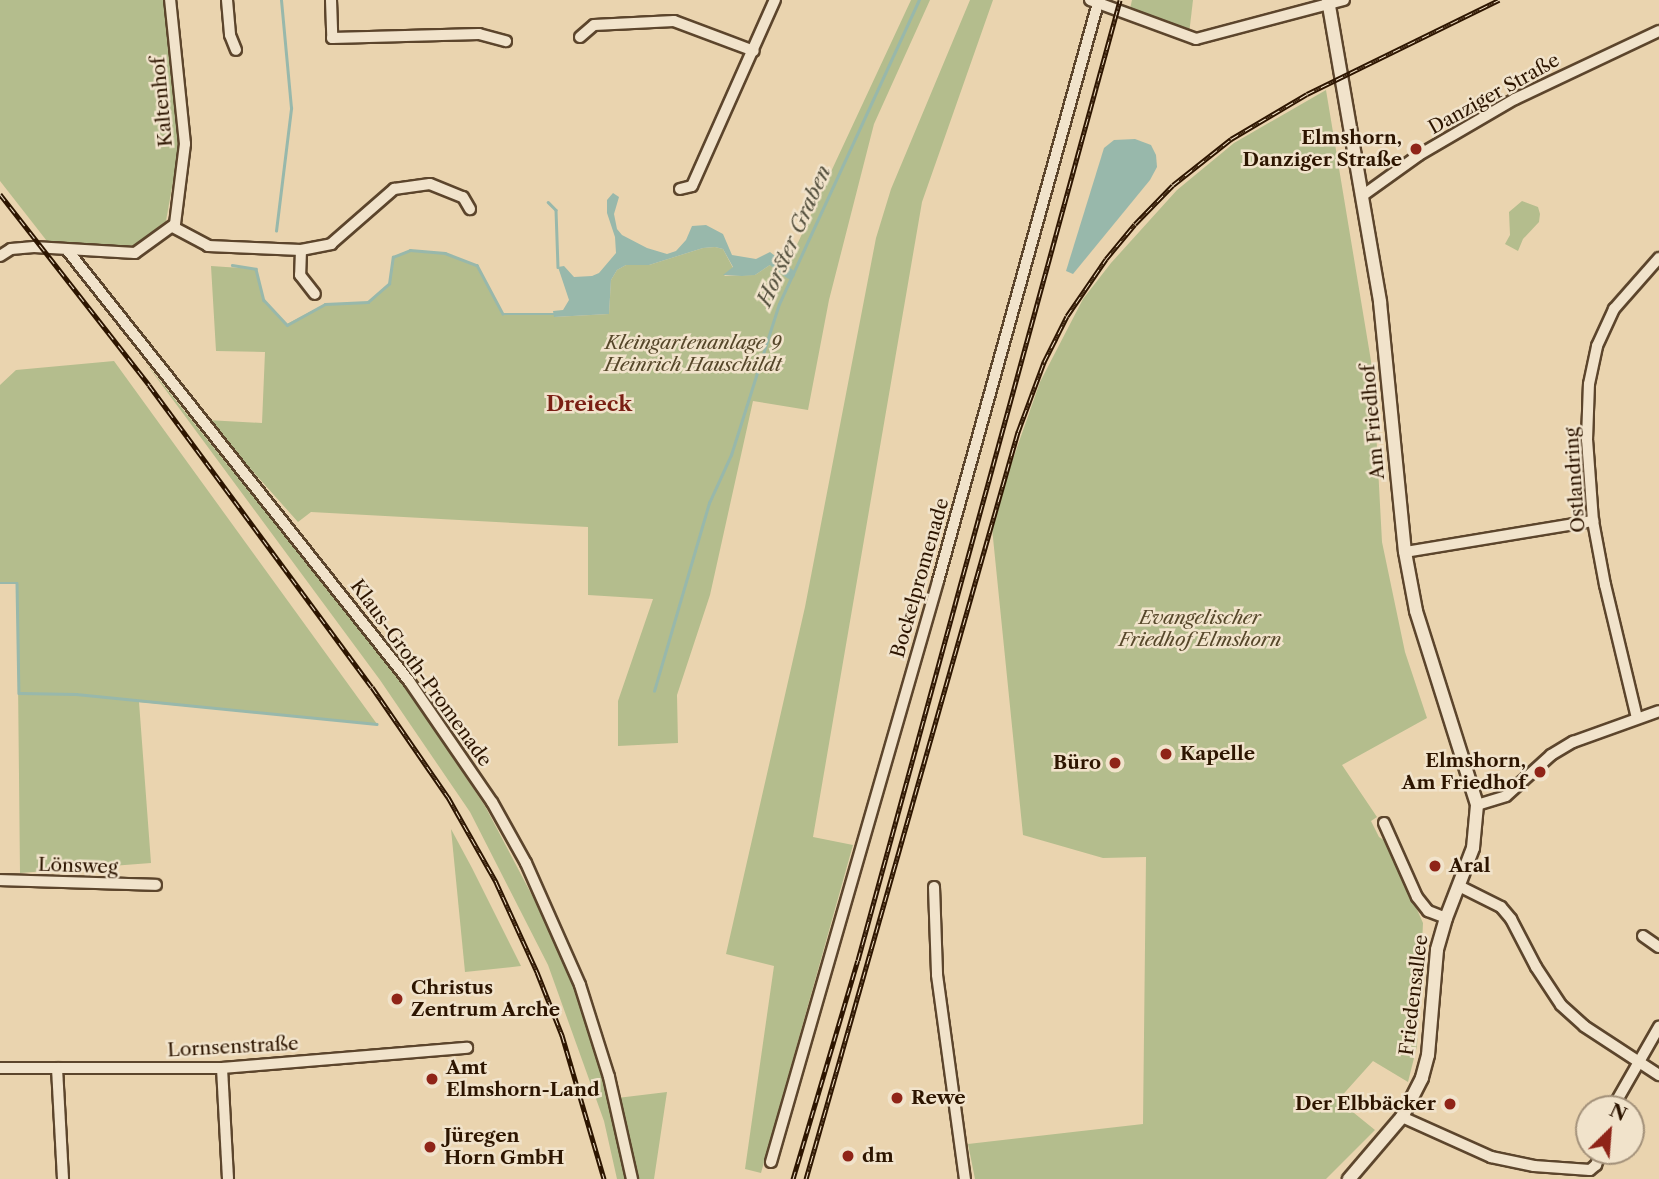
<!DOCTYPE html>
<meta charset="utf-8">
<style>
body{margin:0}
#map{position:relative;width:1659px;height:1179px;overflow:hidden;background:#ead4af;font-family:"Libre Caslon Text",serif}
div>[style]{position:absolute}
.green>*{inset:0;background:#b4bd8d}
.water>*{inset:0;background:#98b8ab}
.stream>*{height:2.5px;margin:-1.25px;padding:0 1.25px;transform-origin:1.25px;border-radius:1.25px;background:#98b8ab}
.canal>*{height:10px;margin:-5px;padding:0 5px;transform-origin:5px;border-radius:5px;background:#98b8ab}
.roads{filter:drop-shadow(2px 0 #5c452c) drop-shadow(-2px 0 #5c452c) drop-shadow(0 2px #5c452c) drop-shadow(0 -2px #5c452c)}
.minor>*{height:10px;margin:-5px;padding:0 5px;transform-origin:5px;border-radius:5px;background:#f1e3cb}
.tertiary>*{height:12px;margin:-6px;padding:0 6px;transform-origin:6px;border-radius:6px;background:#f1e3cb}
.rail>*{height:5px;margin-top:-2.5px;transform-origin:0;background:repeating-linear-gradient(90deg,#f1e3cb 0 8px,#2d1500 0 16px);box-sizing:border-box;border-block:2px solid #2d1500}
.dots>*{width:19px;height:19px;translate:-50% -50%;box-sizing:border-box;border:4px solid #f1e3cb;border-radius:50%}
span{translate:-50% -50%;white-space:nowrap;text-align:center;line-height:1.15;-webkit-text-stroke:5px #f1e3cb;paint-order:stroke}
.street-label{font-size:19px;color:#2d1500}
.poi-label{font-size:19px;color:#2d1500;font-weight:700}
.right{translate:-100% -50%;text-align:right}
.left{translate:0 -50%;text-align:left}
.park-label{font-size:19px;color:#56472a;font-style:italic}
.water-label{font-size:21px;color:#524e3c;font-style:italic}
.neighbourhood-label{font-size:21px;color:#7a1f14;font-weight:700}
.north{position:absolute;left:1575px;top:1095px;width:70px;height:70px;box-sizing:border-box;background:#f1e3cb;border:2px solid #a3917a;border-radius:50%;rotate:25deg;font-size:19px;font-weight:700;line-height:28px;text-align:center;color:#2d1500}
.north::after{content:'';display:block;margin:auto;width:24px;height:32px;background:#8f2418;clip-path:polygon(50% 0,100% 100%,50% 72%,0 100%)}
</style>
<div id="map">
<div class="green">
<div style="clip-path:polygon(0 0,166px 0,180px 142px,166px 221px,135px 246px,50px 245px,0 181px)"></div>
<div style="clip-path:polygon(911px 0,930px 0,874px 124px,829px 300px,808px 410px,753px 401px,710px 595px,677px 695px,678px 743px,618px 746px,618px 701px,653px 599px,588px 595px,588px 527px,311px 512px,298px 522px,207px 420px,262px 423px,265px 352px,216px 351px,211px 266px,256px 269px,264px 300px,287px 324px,325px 304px,368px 302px,389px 284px,393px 257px,410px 250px,445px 253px,477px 265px,503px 314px,554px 314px,554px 317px,609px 314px,611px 280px,617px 270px,626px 265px,649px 265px,703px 248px,715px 247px,723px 249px,733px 268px,724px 276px,755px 275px,779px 259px,788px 264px)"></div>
<div style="clip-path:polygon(970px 0,993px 0,922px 202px,813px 837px,853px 845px,761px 1173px,745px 1169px,774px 966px,726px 954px,805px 607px,876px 238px,891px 189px)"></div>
<div style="clip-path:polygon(1132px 0,1193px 0,1189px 34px,1130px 9px)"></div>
<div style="clip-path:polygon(1326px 90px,1373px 373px,1382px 542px,1405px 652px,1427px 718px,1342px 765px,1377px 817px,1371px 821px,1379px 837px,1387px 842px,1423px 923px,1417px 1046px,1408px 1082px,1373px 1061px,1338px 1100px,1375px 1130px,1326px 1179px,975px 1179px,968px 1144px,1143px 1124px,1146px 857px,1103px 858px,1023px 835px,992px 528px,1007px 476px,1040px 382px,1083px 299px,1111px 263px,1177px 190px,1234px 143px)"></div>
<div style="clip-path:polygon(1522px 201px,1538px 207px,1540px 214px,1539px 222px,1523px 239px,1518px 251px,1505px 244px,1510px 235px,1509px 212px)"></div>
<div style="clip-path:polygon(114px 361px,377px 724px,139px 702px,151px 863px,20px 873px,17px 584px,0 583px,0 385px,16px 370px)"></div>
<div style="clip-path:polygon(145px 362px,405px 686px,485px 806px,535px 901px,574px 988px,609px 1099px,667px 1092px,654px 1179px,617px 1179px,604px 1121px,548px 965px,470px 812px,380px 680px)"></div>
<div style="clip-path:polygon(451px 829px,472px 868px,521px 966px,465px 972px)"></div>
</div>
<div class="water">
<div style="clip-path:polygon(1135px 139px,1151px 145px,1156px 155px,1157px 167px,1150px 180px,1073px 274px,1066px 271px,1104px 148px,1114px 140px)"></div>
<div style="clip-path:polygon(613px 193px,619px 197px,614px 214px,617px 229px,622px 235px,647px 248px,667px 254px,676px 251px,686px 240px,692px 226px,706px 225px,723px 234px,732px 255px,756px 259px,770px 252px,779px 259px,755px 275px,742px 276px,723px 275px,733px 267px,723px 249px,715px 247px,703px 248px,649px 265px,626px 265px,617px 270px,611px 280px,609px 314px,554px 317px,553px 311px,563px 310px,569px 300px,558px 267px,564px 266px,574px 277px,592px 276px,599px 273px,616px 253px,615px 237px,607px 213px,607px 200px)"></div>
</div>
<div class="stream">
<div style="left:548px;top:202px;width:11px;rotate:45deg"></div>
<div style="left:556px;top:210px;width:57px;rotate:88deg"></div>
<div style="left:276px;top:231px;width:124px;rotate:-83deg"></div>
<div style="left:291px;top:108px;width:108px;rotate:-95.3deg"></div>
<div style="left:232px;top:265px;width:24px;rotate:9deg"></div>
<div style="left:256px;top:269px;width:32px;rotate:76deg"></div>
<div style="left:264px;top:300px;width:34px;rotate:47deg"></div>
<div style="left:287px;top:325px;width:43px;rotate:-28.9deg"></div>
<div style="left:325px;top:304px;width:43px;rotate:-2.7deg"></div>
<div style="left:368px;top:302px;width:28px;rotate:-41deg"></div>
<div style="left:389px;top:284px;width:27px;rotate:-82deg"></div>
<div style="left:393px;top:257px;width:18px;rotate:-22deg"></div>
<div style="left:410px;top:250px;width:35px;rotate:5deg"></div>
<div style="left:445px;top:253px;width:34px;rotate:21deg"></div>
<div style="left:477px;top:265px;width:55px;rotate:62deg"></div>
<div style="left:503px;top:314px;width:51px"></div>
<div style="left:0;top:583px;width:17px"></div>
<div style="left:17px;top:583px;width:110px;rotate:89deg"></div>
<div style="left:19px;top:693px;width:57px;rotate:1deg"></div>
<div style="left:76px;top:694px;width:302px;rotate:5.7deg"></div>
<div style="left:654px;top:691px;width:196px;rotate:-73.7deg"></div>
<div style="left:709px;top:503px;width:53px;rotate:-65.4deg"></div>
<div style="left:731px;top:455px;width:158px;rotate:-72.4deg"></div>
<div style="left:779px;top:304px;width:335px;rotate:-65.3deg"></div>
</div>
<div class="canal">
<div style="left:774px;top:262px;width:20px;rotate:37deg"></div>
</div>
<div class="roads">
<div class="minor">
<div style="left:227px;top:0;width:35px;rotate:85deg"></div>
<div style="left:230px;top:35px;width:16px;rotate:68deg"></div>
<div style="left:331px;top:0;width:38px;rotate:88deg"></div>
<div style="left:332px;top:38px;width:147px;rotate:-1.6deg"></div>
<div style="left:479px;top:34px;width:28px;rotate:15deg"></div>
<div style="left:1090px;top:0;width:113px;rotate:20.2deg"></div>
<div style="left:1196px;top:39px;width:153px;rotate:-14.8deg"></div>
<div style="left:580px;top:37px;width:18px;rotate:-41deg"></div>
<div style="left:594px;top:25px;width:80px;rotate:-2.9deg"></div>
<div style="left:674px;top:21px;width:85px;rotate:20.6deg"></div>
<div style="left:680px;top:189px;width:12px;rotate:-14deg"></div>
<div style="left:692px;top:186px;width:204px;rotate:-66deg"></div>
<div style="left:1362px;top:196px;width:70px;rotate:-35.7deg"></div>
<div style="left:1419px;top:155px;width:111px;rotate:-30.3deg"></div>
<div style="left:1515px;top:99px;width:159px;rotate:-25.3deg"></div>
<div style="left:173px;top:227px;width:40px;rotate:28deg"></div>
<div style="left:208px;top:246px;width:93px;rotate:2.5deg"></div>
<div style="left:301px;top:250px;width:31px;rotate:-11deg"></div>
<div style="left:331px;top:244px;width:84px;rotate:-41.1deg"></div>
<div style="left:394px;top:189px;width:36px;rotate:-8deg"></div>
<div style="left:430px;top:184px;width:35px;rotate:22deg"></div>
<div style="left:463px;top:197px;width:14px;rotate:60deg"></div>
<div style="left:301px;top:250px;width:25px;rotate:92deg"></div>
<div style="left:300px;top:275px;width:24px;rotate:52deg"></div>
<div style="left:68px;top:251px;width:549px;rotate:51.58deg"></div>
<div style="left:409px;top:681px;width:147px;rotate:55.6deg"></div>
<div style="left:492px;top:802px;width:70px;rotate:60.9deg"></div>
<div style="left:526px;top:863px;width:133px;rotate:66.1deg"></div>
<div style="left:580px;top:985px;width:96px;rotate:72.5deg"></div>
<div style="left:609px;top:1077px;width:105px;rotate:77.3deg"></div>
<div style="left:0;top:256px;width:13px;rotate:-32deg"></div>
<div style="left:11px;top:249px;width:23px;rotate:-5deg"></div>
<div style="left:34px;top:247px;width:101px;rotate:3.4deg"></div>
<div style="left:135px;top:253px;width:49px;rotate:-35.9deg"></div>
<div style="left:175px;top:224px;width:81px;rotate:-82.9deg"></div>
<div style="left:185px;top:144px;width:145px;rotate:-95.9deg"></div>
<div style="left:1405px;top:552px;width:191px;rotate:-9.4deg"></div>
<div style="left:1637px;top:718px;width:137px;rotate:-103.5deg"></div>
<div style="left:1605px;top:585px;width:65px;rotate:-100.6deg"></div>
<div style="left:1593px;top:521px;width:81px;rotate:-94.2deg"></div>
<div style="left:1587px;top:440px;width:56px;rotate:-88deg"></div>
<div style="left:1589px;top:384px;width:39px;rotate:-78deg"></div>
<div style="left:1597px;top:346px;width:41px;rotate:-65.3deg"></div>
<div style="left:1614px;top:309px;width:68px;rotate:-48.6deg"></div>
<div style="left:1477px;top:805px;width:30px;rotate:-17deg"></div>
<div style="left:1506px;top:796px;width:61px;rotate:-42.3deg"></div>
<div style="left:1551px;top:755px;width:26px;rotate:-31deg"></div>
<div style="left:1573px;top:742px;width:91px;rotate:-19.8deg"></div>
<div style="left:1384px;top:823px;width:81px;rotate:66deg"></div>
<div style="left:1417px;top:897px;width:18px;rotate:52deg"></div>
<div style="left:1428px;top:911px;width:19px;rotate:21deg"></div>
<div style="left:0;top:880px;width:156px;rotate:1.8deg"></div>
<div style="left:1459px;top:886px;width:47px;rotate:26.6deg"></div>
<div style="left:1501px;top:907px;width:16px;rotate:50deg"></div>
<div style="left:1511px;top:919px;width:54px;rotate:62.5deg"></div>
<div style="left:1536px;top:967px;width:45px;rotate:56.7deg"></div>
<div style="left:1561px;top:1005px;width:31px;rotate:42deg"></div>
<div style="left:1584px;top:1026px;width:90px;rotate:33.2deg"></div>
<div style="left:934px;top:887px;width:88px;rotate:88deg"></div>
<div style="left:937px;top:975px;width:206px;rotate:82.2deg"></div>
<div style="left:1643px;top:936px;width:19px;rotate:35deg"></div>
<div style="left:0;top:1068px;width:222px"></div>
<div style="left:222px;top:1068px;width:246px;rotate:-4.7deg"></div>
<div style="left:57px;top:1068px;width:111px;rotate:86.9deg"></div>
<div style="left:222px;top:1068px;width:111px;rotate:86.9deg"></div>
<div style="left:1612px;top:1109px;width:95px;rotate:-60.2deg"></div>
<div style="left:1402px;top:1117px;width:98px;rotate:24.2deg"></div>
<div style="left:1491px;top:1157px;width:44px;rotate:11.8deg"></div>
<div style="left:1534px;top:1166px;width:56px;rotate:4.1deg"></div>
<div style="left:1590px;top:1170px;width:8px;rotate:-40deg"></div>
<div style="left:1596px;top:1165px;width:15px;rotate:-70deg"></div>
<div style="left:771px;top:1162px;width:605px;rotate:-73.96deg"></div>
<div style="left:938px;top:581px;width:600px;rotate:-74.53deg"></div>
</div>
<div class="tertiary">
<div style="left:1328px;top:0;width:306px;rotate:80.2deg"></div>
<div style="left:1380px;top:302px;width:251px;rotate:84.3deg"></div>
<div style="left:1405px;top:552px;width:60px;rotate:79.4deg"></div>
<div style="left:1416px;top:611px;width:203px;rotate:72.5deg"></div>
<div style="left:1477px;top:805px;width:43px;rotate:95.3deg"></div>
<div style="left:1473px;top:848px;width:75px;rotate:111.1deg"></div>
<div style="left:1446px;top:918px;width:33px;rotate:106deg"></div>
<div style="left:1437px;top:950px;width:105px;rotate:94.9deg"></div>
<div style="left:1428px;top:1055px;width:24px;rotate:105deg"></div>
<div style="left:1422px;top:1078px;width:44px;rotate:117.1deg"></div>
<div style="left:1402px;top:1117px;width:82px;rotate:130.5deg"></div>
</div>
</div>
<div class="rail">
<div style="left:0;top:194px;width:242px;rotate:52deg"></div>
<div style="left:149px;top:385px;width:375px;rotate:53.6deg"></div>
<div style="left:372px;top:687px;width:134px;rotate:55.4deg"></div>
<div style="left:448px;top:797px;width:98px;rotate:60.5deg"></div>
<div style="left:496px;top:882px;width:99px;rotate:65.5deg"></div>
<div style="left:537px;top:972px;width:68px;rotate:68.4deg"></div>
<div style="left:562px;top:1035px;width:150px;rotate:73.7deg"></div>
<div style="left:793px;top:1179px;width:228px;rotate:-73.5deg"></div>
<div style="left:858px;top:960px;width:995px;rotate:-74.73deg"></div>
<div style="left:806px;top:1179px;width:777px;rotate:-74.16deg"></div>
<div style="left:1018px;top:432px;width:75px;rotate:-69.6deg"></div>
<div style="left:1044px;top:362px;width:51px;rotate:-63.4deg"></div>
<div style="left:1067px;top:316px;width:69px;rotate:-55.6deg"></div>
<div style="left:1106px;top:259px;width:45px;rotate:-50.4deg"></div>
<div style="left:1135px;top:224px;width:54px;rotate:-45.7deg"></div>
<div style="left:1173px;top:185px;width:74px;rotate:-38.4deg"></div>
<div style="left:1231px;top:139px;width:88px;rotate:-30.6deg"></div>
<div style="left:1307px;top:94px;width:214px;rotate:-26.1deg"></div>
</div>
<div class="dots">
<div style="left:1416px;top:149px;background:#8f2418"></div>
<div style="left:1166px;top:754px;background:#8f2418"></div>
<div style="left:1115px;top:763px;background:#8f2418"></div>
<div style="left:1540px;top:772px;background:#8f2418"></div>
<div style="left:1435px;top:866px;background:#8f2418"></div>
<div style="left:397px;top:999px;background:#8f2418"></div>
<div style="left:432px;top:1079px;background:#8f2418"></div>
<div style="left:897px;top:1098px;background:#8f2418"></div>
<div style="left:1450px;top:1104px;background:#8f2418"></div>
<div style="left:430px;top:1147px;background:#8f2418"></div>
<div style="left:848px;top:1156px;background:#8f2418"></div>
</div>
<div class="street-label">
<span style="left:1494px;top:94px;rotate:-29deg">Danziger Straße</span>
<span style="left:162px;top:102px;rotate:-95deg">Kaltenhof</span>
<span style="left:1373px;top:422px;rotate:-95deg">Am Friedhof</span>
<span style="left:1575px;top:480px;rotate:-94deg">Ostlandring</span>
<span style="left:920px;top:578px;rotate:-74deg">Bockelpromenade</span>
<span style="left:421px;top:673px;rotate:54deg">Klaus-Groth-Promenade</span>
<span style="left:78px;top:866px;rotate:2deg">Lönsweg</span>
<span style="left:1414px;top:995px;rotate:-83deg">Friedensallee</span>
<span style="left:233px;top:1047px;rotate:-3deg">Lornsenstraße</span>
</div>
<div class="poi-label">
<span class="right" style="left:1402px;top:149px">Elmshorn,<br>Danziger Straße</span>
<span class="left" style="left:1180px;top:754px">Kapelle</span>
<span class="right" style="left:1526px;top:772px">Elmshorn,<br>Am Friedhof</span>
<span class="right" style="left:1101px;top:763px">Büro</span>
<span class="left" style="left:1449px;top:866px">Aral</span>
<span class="left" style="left:411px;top:999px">Christus<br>Zentrum Arche</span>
<span class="left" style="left:446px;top:1079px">Amt<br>Elmshorn-Land</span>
<span class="left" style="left:911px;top:1098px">Rewe</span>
<span class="right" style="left:1436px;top:1104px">Der Elbbäcker</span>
<span class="left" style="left:444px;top:1147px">Jüregen<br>Horn GmbH</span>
<span class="left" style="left:862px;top:1156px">dm</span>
</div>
<div class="park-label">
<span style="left:693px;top:354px">Kleingartenanlage 9<br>Heinrich Hauschildt</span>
<span style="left:1200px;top:629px">Evangelischer<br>Friedhof Elmshorn</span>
</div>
<div class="water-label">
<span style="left:794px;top:236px;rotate:-66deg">Horster Graben</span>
</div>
<div class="neighbourhood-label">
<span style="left:589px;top:404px">Dreieck</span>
</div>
<div class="north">N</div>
</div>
